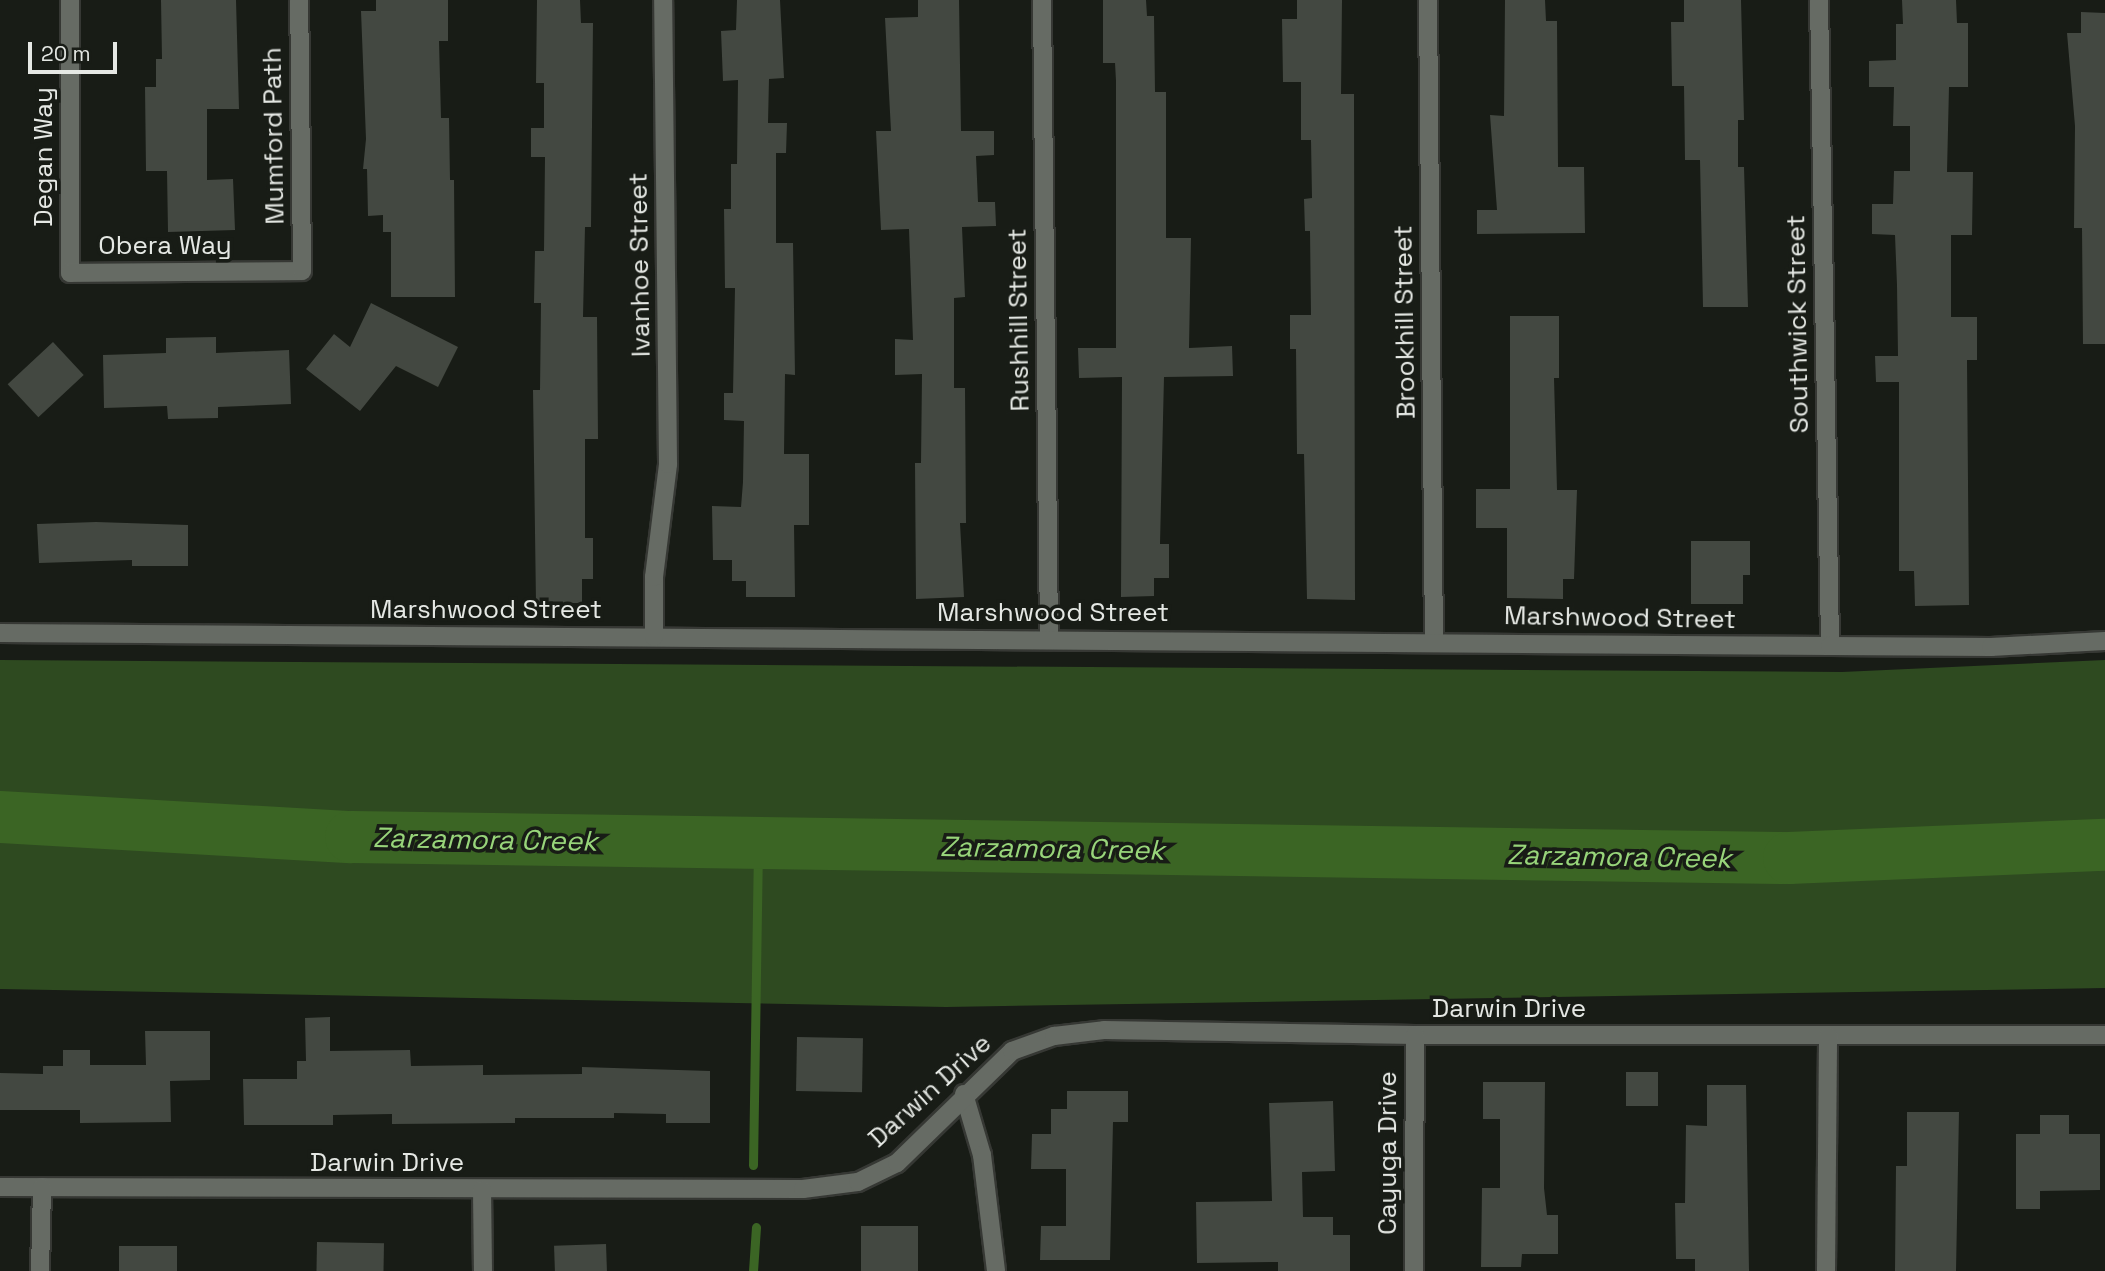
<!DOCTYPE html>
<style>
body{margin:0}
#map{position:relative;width:2105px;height:1271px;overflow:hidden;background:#181c16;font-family:"Space Grotesk",sans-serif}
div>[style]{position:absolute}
.green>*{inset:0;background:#2e4a20}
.stream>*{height:9px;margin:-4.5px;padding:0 4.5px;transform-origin:4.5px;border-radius:4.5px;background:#3b6524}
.river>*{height:52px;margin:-26px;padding:0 26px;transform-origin:26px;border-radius:26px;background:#3b6524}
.building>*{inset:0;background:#434841;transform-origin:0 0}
.roads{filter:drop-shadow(2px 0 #363834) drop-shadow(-2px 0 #363834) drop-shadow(0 2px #363834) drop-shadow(0 -2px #363834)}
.minor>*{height:18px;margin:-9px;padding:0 9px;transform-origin:9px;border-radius:9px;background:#666b64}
span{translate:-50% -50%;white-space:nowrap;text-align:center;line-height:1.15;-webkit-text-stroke:7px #181c16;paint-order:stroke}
.street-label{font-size:26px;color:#e5e8e4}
.water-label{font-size:28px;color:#98d57a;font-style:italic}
.scale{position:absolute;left:28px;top:42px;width:89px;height:32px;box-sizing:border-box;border:4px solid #e5e8e4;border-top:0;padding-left:9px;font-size:21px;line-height:24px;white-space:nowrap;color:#e5e8e4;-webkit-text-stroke:5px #181c16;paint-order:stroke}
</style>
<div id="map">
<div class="green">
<div style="clip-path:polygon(0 660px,1842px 672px,2105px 660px,2105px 988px,946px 1007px,0 989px)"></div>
</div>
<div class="stream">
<div style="left:753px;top:1165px;width:322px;rotate:-89.1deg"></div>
<div style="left:753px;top:1271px;width:44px;rotate:-86.1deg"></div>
</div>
<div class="river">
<div style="left:0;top:817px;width:352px;rotate:3.3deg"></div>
<div style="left:351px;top:837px;width:1438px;rotate:0.84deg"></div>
<div style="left:1789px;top:858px;width:316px;rotate:-2.4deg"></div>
</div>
<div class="building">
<div style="clip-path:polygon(161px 0,236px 0,239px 109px,207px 109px,207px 180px,233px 179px,235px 230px,168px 232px,167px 171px,146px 171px,145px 87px,156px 87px,156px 59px,162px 59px)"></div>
<div style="clip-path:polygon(376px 0,448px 0,448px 41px,439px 41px,441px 118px,449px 118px,450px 180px,454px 180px,455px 297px,391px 297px,391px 232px,383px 232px,383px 215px,368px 216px,367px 169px,363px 169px,366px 139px,361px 11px,376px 11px)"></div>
<div style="clip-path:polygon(537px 0,580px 0,581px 23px,593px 23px,591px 227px,585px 227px,583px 317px,597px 317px,598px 439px,585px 439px,585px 538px,593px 538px,593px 579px,582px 579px,582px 603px,536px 603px,533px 390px,540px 390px,541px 303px,534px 303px,535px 251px,544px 251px,545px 157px,531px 157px,531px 128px,544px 128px,544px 83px,536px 83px)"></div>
<div style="clip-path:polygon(737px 0,780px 0,784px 78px,769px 79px,768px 123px,787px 123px,786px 153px,776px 153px,776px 243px,793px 243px,795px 375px,785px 374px,784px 454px,809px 454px,809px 525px,794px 525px,795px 597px,746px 597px,746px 581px,732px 581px,732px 560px,713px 560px,712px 506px,741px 507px,743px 482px,744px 421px,724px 420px,724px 393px,733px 393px,735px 288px,725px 288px,724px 209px,731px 209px,731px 164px,737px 164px,738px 80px,723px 81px,721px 31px,736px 30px)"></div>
<div style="clip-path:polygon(918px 0,959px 0,961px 131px,994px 131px,994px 155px,976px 156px,978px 202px,995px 202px,996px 226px,962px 227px,965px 297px,954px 298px,954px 388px,965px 388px,966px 523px,960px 523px,964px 597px,916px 599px,915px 463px,921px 463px,922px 374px,895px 375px,895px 339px,913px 340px,909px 229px,881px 230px,876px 131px,891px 131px,885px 18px,918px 17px)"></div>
<div style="clip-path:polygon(1103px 0,1146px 0,1147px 16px,1154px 16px,1155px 92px,1166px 92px,1166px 238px,1191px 238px,1189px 348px,1232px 346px,1233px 376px,1164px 377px,1160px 544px,1169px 544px,1169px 578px,1154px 578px,1154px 596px,1121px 597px,1122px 377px,1079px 378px,1078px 348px,1116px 348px,1116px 81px,1115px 63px,1103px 63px)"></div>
<div style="clip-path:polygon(1297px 0,1342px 0,1341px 94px,1354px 94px,1355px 600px,1307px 599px,1304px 454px,1297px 454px,1296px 349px,1290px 349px,1290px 315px,1311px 315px,1310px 231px,1305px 231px,1304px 199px,1312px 198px,1311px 140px,1301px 140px,1301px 82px,1283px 82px,1282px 19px,1297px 19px)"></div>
<div style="clip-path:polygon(1505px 0,1545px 0,1546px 21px,1557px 21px,1558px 167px,1584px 167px,1585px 233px,1477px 234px,1477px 210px,1497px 210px,1490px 115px,1504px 116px)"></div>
<div style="clip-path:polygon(1684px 0,1741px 0,1744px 120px,1738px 120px,1738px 167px,1744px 167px,1748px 307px,1703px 307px,1700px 160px,1685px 160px,1684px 86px,1672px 86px,1671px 22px,1684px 22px)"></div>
<div style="clip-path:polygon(1902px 0,1956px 0,1957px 23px,1968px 23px,1968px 87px,1949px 87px,1947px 172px,1973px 172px,1972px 235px,1951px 235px,1951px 317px,1977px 317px,1977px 360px,1967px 360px,1969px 605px,1915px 606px,1914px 571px,1899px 571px,1899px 382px,1876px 382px,1875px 356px,1898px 356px,1897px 285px,1895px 235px,1872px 234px,1872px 204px,1893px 204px,1894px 171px,1910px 171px,1910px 126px,1893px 126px,1894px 87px,1869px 87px,1869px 61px,1896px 60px,1896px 24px,1903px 24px)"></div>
<div style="clip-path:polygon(2081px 12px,2105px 13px,2105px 344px,2083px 344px,2082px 228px,2074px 228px,2075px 126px,2067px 33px,2081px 33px)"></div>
<div style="clip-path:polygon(371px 303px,458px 347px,438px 387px,396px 366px,360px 411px,306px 369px,334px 334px,350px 347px)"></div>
<div style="clip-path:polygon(1510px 316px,1559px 316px,1559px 378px,1554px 378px,1557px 490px,1577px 490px,1574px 579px,1563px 579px,1563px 599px,1507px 598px,1507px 528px,1476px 528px,1476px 489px,1510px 489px)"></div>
<div style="clip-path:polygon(216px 337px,216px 353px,289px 350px,291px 404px,218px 407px,218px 418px,168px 419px,167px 406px,104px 408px,103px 355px,166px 353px,166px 338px)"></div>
<div style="left:53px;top:342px;width:45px;height:62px;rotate:47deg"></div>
<div style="clip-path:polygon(96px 522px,188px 525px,188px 566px,132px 566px,132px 560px,39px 563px,37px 524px)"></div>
<div style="clip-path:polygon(1691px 541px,1750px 541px,1750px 575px,1743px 575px,1743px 604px,1691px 604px)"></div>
<div style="clip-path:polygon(330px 1017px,330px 1051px,410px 1050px,411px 1066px,483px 1065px,483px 1075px,582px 1074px,582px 1067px,710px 1071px,710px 1123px,666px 1123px,666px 1114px,614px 1113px,614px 1118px,515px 1118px,515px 1123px,392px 1124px,392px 1114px,333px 1115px,333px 1125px,244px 1125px,243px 1079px,297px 1079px,297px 1061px,306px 1061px,305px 1018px)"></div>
<div style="clip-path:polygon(145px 1031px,210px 1031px,210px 1080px,170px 1081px,171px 1122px,80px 1123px,80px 1110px,0 1110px,0 1073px,43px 1074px,43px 1066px,63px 1066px,63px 1050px,90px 1050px,90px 1065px,146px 1065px)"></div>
<div style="left:797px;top:1037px;width:66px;height:54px;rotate:1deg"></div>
<div style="left:1626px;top:1072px;width:32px;height:34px"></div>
<div style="clip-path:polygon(1483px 1082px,1545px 1082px,1544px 1188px,1547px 1215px,1558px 1215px,1558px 1254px,1522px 1254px,1521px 1267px,1481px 1267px,1482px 1188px,1500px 1188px,1500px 1119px,1483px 1119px)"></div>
<div style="clip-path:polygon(1707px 1085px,1746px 1085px,1749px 1271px,1695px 1271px,1695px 1259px,1676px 1259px,1675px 1203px,1685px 1203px,1686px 1125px,1707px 1126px)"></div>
<div style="clip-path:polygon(1067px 1091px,1128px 1091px,1128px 1122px,1113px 1122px,1110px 1260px,1040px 1260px,1041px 1226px,1066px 1226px,1066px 1169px,1031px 1169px,1032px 1134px,1051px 1134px,1051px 1109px,1067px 1109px)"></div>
<div style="clip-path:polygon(1333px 1101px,1335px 1171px,1302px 1172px,1303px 1217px,1333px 1217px,1333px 1235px,1350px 1235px,1350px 1271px,1278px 1271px,1278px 1262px,1197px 1263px,1196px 1202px,1272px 1201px,1269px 1103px)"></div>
<div style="clip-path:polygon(1907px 1112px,1959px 1112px,1956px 1271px,1895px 1271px,1896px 1166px,1907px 1166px)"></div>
<div style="clip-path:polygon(2040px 1115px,2069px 1115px,2069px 1134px,2100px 1134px,2100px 1190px,2040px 1191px,2040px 1209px,2016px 1209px,2016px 1134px,2040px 1134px)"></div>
<div style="left:861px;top:1226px;width:57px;height:45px"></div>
<div style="left:317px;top:1242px;width:67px;height:29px;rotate:1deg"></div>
<div style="left:606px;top:1244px;width:27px;height:52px;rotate:88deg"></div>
<div style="left:119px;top:1246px;width:58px;height:25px"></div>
</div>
<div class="roads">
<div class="minor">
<div style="left:70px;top:0;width:273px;rotate:90deg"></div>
<div style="left:70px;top:273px;width:232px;rotate:-0.5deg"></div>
<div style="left:302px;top:271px;width:271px;rotate:-90.6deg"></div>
<div style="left:1042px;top:0;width:639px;rotate:89.37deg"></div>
<div style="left:1428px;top:0;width:643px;rotate:89.47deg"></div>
<div style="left:1819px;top:0;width:646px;rotate:89.02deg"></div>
<div style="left:0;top:633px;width:1830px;rotate:0.41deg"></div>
<div style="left:1830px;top:646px;width:161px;rotate:0.4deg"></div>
<div style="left:1991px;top:647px;width:114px;rotate:-3deg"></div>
<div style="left:654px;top:637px;width:60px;rotate:-90deg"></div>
<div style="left:654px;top:577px;width:114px;rotate:-82.9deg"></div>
<div style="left:668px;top:464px;width:464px;rotate:-90.6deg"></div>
<div style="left:964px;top:1094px;width:64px;rotate:73.6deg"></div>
<div style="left:982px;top:1155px;width:117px;rotate:83.1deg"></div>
<div style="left:0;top:1187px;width:803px;rotate:0.14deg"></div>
<div style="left:803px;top:1189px;width:55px;rotate:-7.3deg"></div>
<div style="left:858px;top:1182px;width:43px;rotate:-26deg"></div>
<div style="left:897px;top:1163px;width:161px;rotate:-44.2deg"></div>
<div style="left:1012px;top:1051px;width:45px;rotate:-19.7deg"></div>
<div style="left:1054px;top:1036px;width:50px;rotate:-6.8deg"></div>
<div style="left:1104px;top:1030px;width:311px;rotate:0.9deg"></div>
<div style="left:1415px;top:1035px;width:690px"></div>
<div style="left:482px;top:1190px;width:81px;rotate:89.3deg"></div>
<div style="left:40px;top:1271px;width:84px;rotate:-88.6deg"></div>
<div style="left:1414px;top:1271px;width:236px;rotate:-89.8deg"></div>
<div style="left:1826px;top:1271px;width:235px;rotate:-89.5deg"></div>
</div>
</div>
<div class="street-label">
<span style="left:274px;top:136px;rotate:-91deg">Mumford Path</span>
<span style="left:44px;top:157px;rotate:-90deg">Degan Way</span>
<span style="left:165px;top:246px">Obera Way</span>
<span style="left:640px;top:265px;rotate:-91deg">Ivanhoe Street</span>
<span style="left:1019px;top:320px;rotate:-91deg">Rushhill Street</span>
<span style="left:1405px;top:322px;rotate:-91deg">Brookhill Street</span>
<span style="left:1798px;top:324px;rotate:-91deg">Southwick Street</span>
<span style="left:486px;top:610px">Marshwood Street</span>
<span style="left:1053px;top:613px">Marshwood Street</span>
<span style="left:1620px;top:618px;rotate:1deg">Marshwood Street</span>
<span style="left:1509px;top:1009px">Darwin Drive</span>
<span style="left:930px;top:1091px;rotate:-42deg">Darwin Drive</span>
<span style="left:1388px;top:1153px;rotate:-90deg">Cayuga Drive</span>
<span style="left:387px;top:1163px">Darwin Drive</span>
</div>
<div class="water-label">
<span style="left:485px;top:839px;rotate:1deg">Zarzamora Creek</span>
<span style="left:1052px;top:848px;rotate:1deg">Zarzamora Creek</span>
<span style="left:1619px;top:856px;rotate:1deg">Zarzamora Creek</span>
</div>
<div class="scale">20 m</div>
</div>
